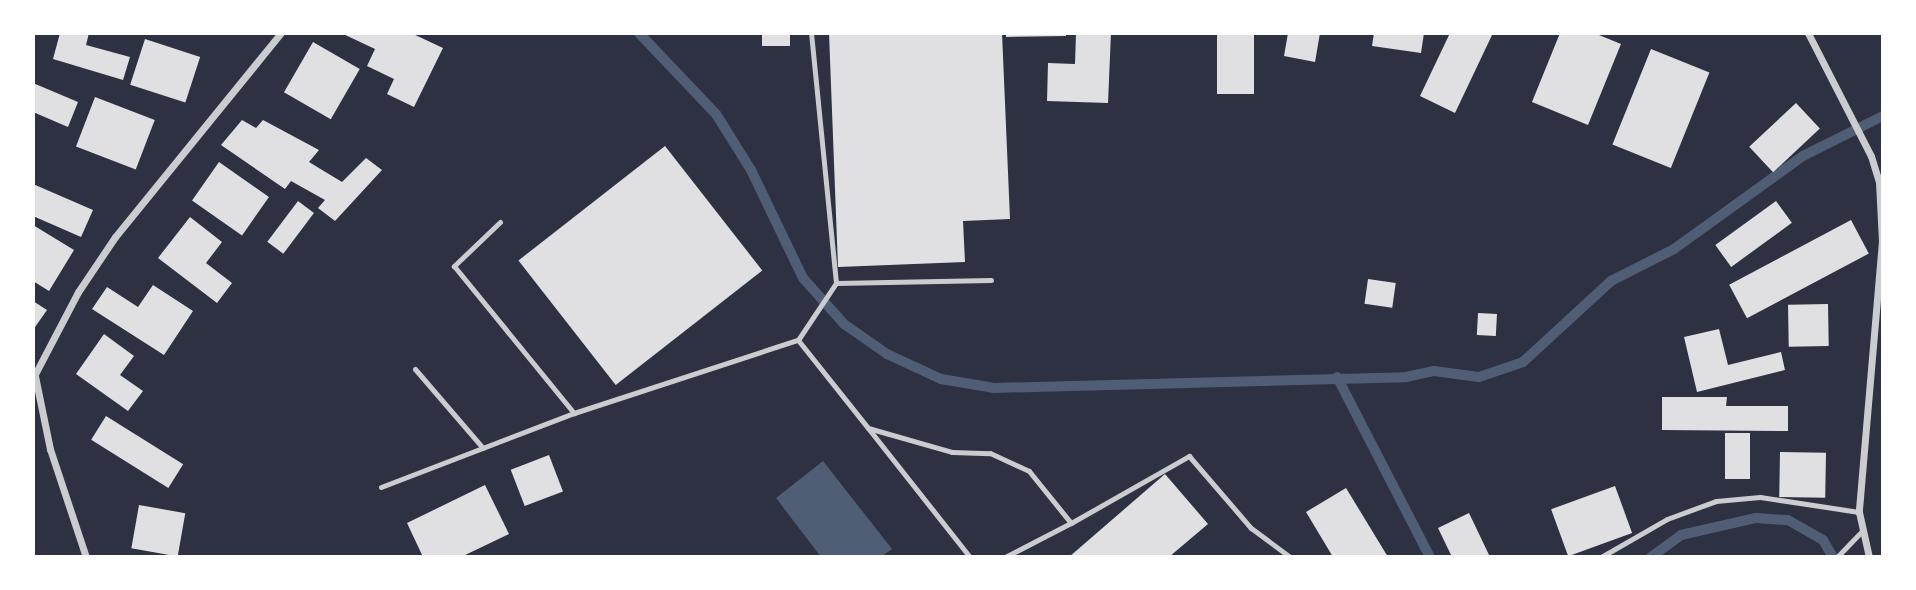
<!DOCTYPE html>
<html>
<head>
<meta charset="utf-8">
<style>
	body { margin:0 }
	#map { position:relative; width:1916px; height:590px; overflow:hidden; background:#2d3142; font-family:Raleway,sans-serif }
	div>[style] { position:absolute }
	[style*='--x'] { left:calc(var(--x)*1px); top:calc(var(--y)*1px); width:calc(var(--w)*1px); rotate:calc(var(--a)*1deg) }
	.water>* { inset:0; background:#4f5d75 }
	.stream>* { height:10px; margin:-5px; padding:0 5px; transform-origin:5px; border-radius:5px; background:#4f5d75 }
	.building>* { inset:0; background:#e0e0e3; transform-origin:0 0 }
	.service>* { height:5px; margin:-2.5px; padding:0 2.5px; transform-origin:2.5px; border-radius:2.5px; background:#caccd0 }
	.minor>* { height:7px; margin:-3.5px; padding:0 3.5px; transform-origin:3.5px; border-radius:3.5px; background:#caccd0 }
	span { translate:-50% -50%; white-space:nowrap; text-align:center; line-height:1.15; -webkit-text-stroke:6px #fff; paint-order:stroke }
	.frame { position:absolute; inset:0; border:35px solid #fff; pointer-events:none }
</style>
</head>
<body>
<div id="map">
	<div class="water">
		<i style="clip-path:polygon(823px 461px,892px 549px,881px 557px,821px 557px,776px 498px)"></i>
	</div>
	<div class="stream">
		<i style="--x:639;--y:33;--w:112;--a:46.5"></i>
		<i style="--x:716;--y:114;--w:66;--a:58"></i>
		<i style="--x:751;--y:170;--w:120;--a:64.3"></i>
		<i style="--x:803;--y:278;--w:62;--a:48.3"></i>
		<i style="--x:844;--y:324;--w:52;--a:34.9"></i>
		<i style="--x:887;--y:354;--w:60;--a:24.8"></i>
		<i style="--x:941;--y:379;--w:54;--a:9.6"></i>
		<i style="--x:994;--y:388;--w:412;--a:-1.5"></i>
		<i style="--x:1406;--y:377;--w:29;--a:-12"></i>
		<i style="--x:1434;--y:371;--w:45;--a:7.6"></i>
		<i style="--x:1479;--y:377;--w:46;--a:-18.8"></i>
		<i style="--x:1523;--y:362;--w:120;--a:-42.6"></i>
		<i style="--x:1611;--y:281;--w:71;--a:-26.9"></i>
		<i style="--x:1674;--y:249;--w:159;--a:-35.8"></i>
		<i style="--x:1803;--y:156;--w:89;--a:-26.6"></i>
		<i style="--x:1337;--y:377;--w:203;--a:62.7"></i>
		<i style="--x:1651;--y:557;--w:37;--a:-36"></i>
		<i style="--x:1681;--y:535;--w:77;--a:-12.8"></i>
		<i style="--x:1756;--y:518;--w:32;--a:4"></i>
		<i style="--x:1788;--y:520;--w:40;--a:29.7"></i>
		<i style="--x:1823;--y:540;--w:20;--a:60"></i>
	</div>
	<div class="building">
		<i style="clip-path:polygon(60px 33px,89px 33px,86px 45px,130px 57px,123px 80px,53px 59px)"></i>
		<i style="clip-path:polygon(341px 33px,411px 33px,443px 48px,414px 107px,387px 94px,394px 79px,367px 66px,375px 49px)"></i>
		<i style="left:762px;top:33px;width:28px;height:13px"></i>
		<i style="clip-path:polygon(829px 33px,1002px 33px,1010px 219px,963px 221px,965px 262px,838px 267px)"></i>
		<i style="clip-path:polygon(1006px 33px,1066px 33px,1066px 36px,1006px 37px)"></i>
		<i style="clip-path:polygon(1076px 33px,1111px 33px,1108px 103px,1047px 101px,1048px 63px,1075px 64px)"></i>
		<i style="left:1217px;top:33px;width:37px;height:61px"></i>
		<i style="clip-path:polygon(1288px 33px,1320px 33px,1315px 62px,1284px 56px)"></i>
		<i style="clip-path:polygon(1374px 33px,1424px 33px,1421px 53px,1372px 46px)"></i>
		<i style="clip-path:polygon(1450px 33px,1493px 33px,1455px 113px,1420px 96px)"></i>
		<i style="clip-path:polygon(1560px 33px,1594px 33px,1621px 44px,1588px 125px,1532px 102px)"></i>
		<i style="left:145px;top:39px;width:58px;height:48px;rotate:18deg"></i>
		<i style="left:313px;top:42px;width:54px;height:58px;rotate:30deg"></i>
		<i style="left:1651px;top:49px;width:63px;height:103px;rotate:22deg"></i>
		<i style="clip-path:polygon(33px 83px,78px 102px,68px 127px,33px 112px)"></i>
		<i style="left:95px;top:97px;width:64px;height:53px;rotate:21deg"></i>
		<i style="left:1796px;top:103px;width:35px;height:64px;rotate:47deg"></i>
		<i style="clip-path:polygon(242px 120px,256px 128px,263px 120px,319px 150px,309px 162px,342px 182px,366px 158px,382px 170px,335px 221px,318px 208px,325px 200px,291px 181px,285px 189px,221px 145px)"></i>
		<i style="left:665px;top:146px;width:158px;height:186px;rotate:52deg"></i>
		<i style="left:219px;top:162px;width:61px;height:47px;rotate:35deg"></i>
		<i style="clip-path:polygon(33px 184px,93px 210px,81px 237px,33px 216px)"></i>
		<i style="left:298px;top:201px;width:20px;height:51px;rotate:37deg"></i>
		<i style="left:1776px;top:201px;width:27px;height:75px;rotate:54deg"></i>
		<i style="clip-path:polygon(190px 217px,222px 242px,206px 263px,232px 283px,217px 303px,158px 258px)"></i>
		<i style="left:1851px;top:220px;width:38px;height:138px;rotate:62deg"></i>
		<i style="clip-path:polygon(33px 225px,74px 250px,49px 291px,33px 281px)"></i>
		<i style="left:1368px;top:279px;width:28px;height:25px;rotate:8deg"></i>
		<i style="clip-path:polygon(153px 285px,193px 311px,164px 355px,92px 309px,107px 287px,138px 307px)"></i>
		<i style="clip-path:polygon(33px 301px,47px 310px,33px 330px)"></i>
		<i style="left:1828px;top:304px;width:42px;height:40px;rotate:89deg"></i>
		<i style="left:1478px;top:313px;width:19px;height:22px;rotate:3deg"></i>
		<i style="clip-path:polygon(1719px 329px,1728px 365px,1781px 352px,1785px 370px,1697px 392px,1684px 337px)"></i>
		<i style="clip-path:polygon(104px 334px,134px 356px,120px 375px,143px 391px,128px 411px,76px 374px)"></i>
		<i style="clip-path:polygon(1662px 397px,1727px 397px,1726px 406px,1788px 406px,1788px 431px,1662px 430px)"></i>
		<i style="left:106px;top:416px;width:91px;height:28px;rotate:32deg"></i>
		<i style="left:1750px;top:433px;width:46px;height:25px;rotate:90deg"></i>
		<i style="left:1780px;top:452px;width:46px;height:45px;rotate:1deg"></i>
		<i style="left:549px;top:455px;width:39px;height:41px;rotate:69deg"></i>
		<i style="clip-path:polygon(1165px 474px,1208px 524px,1169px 557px,1069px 557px)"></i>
		<i style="clip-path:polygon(485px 485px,509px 534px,461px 557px,423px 557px,407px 523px)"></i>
		<i style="left:1615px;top:486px;width:50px;height:68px;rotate:70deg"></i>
		<i style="clip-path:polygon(1346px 488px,1388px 557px,1333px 557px,1306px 512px)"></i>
		<i style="left:139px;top:505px;width:47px;height:44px;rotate:10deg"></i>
		<i style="clip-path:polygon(1469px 513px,1490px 557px,1452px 557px,1438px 528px)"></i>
	</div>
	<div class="service">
		<i style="--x:500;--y:222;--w:64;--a:136.3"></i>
		<i style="--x:454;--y:266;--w:190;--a:50.8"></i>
		<i style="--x:836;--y:283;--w:155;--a:-1.1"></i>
		<i style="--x:798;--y:340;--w:112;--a:51.5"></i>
		<i style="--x:868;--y:428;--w:87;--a:15.9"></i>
		<i style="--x:952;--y:452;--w:38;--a:2"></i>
		<i style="--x:990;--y:453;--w:43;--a:24.8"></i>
		<i style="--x:1029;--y:471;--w:67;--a:51.1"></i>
		<i style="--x:1071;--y:523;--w:136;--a:-29.6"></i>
		<i style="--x:1189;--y:456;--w:95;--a:49.3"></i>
		<i style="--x:1251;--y:528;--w:49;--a:36.6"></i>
		<i style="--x:415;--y:369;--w:104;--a:49.3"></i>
		<i style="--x:868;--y:428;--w:164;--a:51.7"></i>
		<i style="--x:381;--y:487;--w:207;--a:-21"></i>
		<i style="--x:574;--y:413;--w:236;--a:-18.1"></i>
		<i style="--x:798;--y:340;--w:69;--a:-56.3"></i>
		<i style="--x:836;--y:283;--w:251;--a:-95.7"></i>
		<i style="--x:1005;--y:557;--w:74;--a:-27.3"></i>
		<i style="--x:1601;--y:557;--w:76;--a:-29.9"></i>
		<i style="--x:1667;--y:519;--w:52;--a:-20.2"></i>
		<i style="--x:1716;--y:501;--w:44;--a:-5.2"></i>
		<i style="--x:1760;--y:497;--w:100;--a:8.6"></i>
		<i style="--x:1837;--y:557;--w:36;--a:-46"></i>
	</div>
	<div class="minor">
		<i style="--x:1808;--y:33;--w:138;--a:62.9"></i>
		<i style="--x:1871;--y:156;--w:27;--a:73"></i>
		<i style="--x:1879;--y:182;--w:59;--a:87.1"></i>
		<i style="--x:1882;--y:241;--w:272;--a:94.9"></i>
		<i style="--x:1859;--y:512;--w:46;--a:77.5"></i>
		<i style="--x:35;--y:376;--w:75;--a:78.4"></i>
		<i style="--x:50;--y:449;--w:114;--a:71.6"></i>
		<i style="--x:33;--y:378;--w:97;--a:-62.4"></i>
		<i style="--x:78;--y:292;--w:66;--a:-56.1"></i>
		<i style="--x:115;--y:237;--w:263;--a:-50.9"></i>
	</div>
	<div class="frame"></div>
</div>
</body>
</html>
